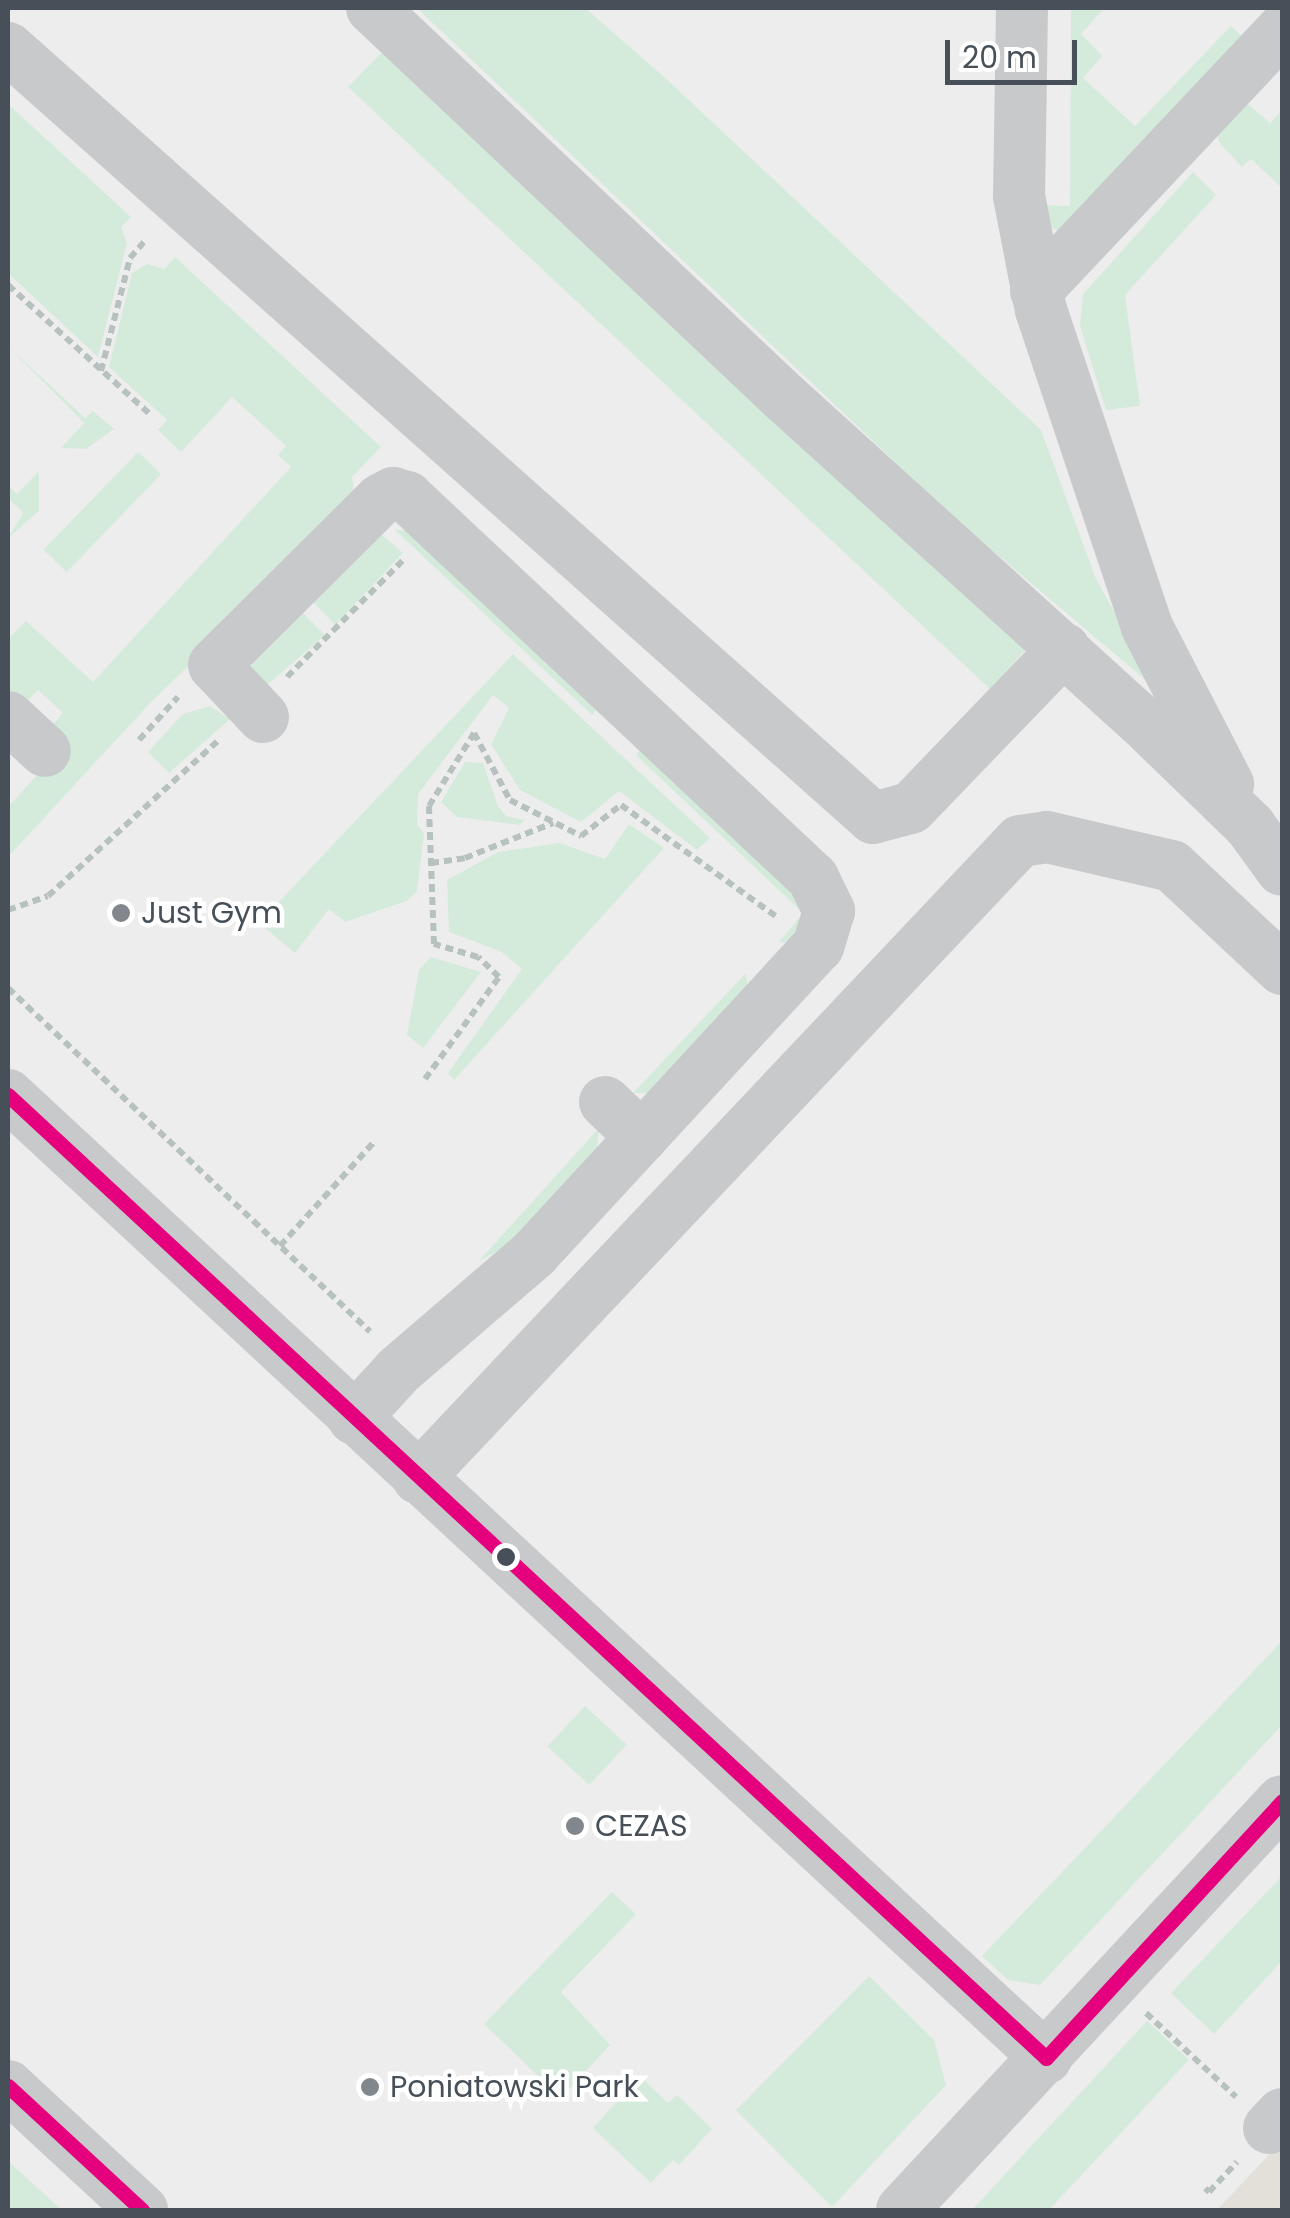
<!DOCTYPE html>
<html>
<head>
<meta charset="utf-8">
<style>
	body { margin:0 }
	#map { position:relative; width:1290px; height:2218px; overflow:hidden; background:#eeeded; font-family:Poppins,sans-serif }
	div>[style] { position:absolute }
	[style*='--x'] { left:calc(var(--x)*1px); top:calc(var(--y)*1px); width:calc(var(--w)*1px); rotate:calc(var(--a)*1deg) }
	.commercial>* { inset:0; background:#e3e0da }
	.green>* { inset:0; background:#d4ebdc; transform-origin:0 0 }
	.path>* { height:6px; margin-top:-3px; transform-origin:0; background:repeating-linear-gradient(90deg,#b7c1bd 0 8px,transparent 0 13px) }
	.minor>* { height:52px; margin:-26px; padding:0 26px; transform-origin:26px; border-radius:26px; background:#c8c9cb }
	.bus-1>* { height:15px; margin:-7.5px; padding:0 7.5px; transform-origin:7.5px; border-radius:7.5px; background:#e5007d }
	.dots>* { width:28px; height:28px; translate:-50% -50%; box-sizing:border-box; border:5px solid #fff; border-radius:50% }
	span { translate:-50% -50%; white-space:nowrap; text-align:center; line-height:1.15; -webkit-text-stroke:9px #fff; paint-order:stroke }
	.poi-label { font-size:30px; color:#475058 }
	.left { translate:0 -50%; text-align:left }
	.frame { position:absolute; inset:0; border:10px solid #475058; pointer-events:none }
	.scale { position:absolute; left:945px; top:40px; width:132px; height:45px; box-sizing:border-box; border:5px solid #475058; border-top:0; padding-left:12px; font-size:30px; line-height:35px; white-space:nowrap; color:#475058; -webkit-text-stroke:8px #fff; paint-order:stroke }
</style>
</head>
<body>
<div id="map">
	<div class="commercial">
		<i style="clip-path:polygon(1282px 2141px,1282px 2210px,1217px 2210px)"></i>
	</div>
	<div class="green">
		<i style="clip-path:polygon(417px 8px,585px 8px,661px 74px,1041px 430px,1096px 579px,1149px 674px,1174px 704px,954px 518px)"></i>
		<i style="clip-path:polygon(1071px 8px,1103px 10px,1081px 34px,1102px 56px,1083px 78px,1135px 126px,1231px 26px,1245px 39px,1061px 232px,1050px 227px,1039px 205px,1070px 206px)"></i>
		<i style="clip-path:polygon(382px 52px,1028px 647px,990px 689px,348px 87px)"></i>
		<i style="clip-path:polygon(8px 104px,131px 217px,121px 227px,127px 243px,98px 357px,8px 273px)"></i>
		<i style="clip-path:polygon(1248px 104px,1270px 123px,1282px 110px,1282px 188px,1251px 159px,1242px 167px,1219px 142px,1218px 135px)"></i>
		<i style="clip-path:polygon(1193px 172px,1216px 195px,1125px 295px,1140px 406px,1106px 410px,1080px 326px,1083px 294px)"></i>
		<i style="clip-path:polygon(175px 257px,381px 447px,352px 477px,354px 491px,341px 519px,152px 701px,8px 857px,8px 807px,55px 755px,48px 730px,63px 713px,38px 690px,22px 707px,8px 693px,8px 639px,26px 621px,93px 682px,291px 467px,278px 455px,286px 446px,232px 397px,181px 452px,158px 430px,167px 420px,109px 367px,132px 273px,147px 264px,165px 269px)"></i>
		<i style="clip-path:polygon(8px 346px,85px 418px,93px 411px,114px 429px,86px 449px,61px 448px,84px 423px)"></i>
		<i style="left:138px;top:452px;width:32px;height:136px;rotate:44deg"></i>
		<i style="clip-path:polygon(39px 471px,39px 511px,8px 538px,23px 513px,8px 498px,8px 486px,17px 494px)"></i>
		<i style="clip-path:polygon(394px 529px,406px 531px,599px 706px,592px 715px)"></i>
		<i style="clip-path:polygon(381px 534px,403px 553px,335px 625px,310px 599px)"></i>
		<i style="clip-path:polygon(301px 611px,325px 635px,259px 692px,251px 665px)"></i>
		<i style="clip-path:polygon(513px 654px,710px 838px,697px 850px,619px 791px,581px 822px,520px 790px,491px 744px,509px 708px,493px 695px,418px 794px,417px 825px,424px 833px,417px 891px,407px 901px,345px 922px,329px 909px,295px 953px,259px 923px)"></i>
		<i style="clip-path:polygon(210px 706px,230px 719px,169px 773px,148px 752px,183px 714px)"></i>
		<i style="clip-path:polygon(642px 747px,806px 904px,795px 943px,779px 942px,803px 913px,636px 755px)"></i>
		<i style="clip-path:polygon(465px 762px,483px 763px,498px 806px,506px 816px,525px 820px,520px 825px,457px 817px,441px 802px)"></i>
		<i style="clip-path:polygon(629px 824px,664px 848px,454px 1080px,448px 1073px,522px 969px,502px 952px,449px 932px,447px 880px,498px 852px,560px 843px,605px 859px)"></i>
		<i style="clip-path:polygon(431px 957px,481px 972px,423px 1048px,407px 1035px,419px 970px)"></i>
		<i style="clip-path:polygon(746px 973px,748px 991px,650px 1093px,633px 1093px)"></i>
		<i style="clip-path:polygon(599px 1128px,597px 1153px,517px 1240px,478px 1262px)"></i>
		<i style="clip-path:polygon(1282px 1641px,1282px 1725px,1040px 1985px,1008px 1980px,982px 1956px)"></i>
		<i style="left:585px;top:1706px;width:57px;height:55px;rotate:43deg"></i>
		<i style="clip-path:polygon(1282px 1876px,1282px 1961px,1214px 2034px,1171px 1993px)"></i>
		<i style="clip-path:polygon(612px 1892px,636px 1914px,561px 1992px,610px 2045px,561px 2098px,484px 2024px)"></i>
		<i style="clip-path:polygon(869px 1976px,934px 2040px,946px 2085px,832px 2207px,736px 2110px)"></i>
		<i style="clip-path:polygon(1147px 2021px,1189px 2060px,1049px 2210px,972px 2210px)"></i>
		<i style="clip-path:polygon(640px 2076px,668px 2103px,677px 2095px,712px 2129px,679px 2165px,673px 2160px,651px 2183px,593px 2128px)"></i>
		<i style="clip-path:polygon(8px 2161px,62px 2210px,8px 2210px)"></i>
	</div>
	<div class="path">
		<i style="--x:8;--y:285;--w:195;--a:42.3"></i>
		<i style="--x:101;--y:371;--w:117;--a:-75.6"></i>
		<i style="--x:130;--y:258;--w:23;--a:-49"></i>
		<i style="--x:287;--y:677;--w:168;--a:-45.2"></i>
		<i style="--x:139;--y:740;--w:58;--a:-47.8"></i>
		<i style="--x:431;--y:863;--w:34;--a:-8"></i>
		<i style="--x:465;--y:858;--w:95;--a:-21.7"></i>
		<i style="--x:8;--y:910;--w:42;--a:-19.3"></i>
		<i style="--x:48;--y:896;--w:231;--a:-42.4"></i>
		<i style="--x:8;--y:988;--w:499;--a:43.5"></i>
		<i style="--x:425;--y:1079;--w:126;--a:-54"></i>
		<i style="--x:499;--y:977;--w:29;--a:-136"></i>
		<i style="--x:478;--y:957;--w:46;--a:-163.5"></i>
		<i style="--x:434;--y:944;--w:138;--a:-92.1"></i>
		<i style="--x:429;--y:806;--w:86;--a:-58.3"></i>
		<i style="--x:474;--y:733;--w:76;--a:61.8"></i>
		<i style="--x:510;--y:800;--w:80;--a:26.9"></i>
		<i style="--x:581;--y:836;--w:51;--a:-37.8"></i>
		<i style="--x:621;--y:805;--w:192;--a:35.7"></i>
		<i style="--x:280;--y:1246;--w:140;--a:-47.9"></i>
		<i style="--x:1146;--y:2013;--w:123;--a:43"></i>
		<i style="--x:1205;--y:2188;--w:6;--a:45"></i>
		<i style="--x:1209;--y:2192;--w:41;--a:-47"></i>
	</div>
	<div class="minor">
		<i style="--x:372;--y:8;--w:567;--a:43.36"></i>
		<i style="--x:784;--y:397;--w:498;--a:42.2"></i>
		<i style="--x:1153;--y:732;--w:135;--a:44.1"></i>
		<i style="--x:1250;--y:826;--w:54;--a:54"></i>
		<i style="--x:1022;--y:8;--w:188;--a:90.9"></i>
		<i style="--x:1019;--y:196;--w:116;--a:79.1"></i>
		<i style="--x:1041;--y:310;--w:334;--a:71.5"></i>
		<i style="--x:1147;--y:627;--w:177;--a:62.7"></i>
		<i style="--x:8;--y:48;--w:1158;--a:41.67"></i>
		<i style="--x:873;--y:818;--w:39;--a:-15"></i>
		<i style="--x:911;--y:808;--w:221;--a:-46.1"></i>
		<i style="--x:1036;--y:291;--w:359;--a:-46.7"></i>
		<i style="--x:8;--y:717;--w:50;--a:42.6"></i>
		<i style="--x:263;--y:717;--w:71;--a:-133.3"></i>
		<i style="--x:214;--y:665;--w:234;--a:-44.8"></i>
		<i style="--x:380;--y:500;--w:15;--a:-28"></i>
		<i style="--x:393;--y:493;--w:15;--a:16"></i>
		<i style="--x:407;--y:497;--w:557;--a:43.18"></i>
		<i style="--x:813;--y:878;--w:37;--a:64"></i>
		<i style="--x:829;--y:911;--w:37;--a:107"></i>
		<i style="--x:818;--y:946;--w:418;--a:132.7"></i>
		<i style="--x:535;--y:1253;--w:181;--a:139.3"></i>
		<i style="--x:398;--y:1371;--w:65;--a:132.5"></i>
		<i style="--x:8;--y:1095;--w:1416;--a:42.85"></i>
		<i style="--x:605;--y:1102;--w:51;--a:43.4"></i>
		<i style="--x:418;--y:1478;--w:876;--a:-46.62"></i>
		<i style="--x:1020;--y:841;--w:27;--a:-8"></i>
		<i style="--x:1047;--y:837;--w:128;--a:13.1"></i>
		<i style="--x:1172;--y:866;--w:151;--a:43.1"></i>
		<i style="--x:8;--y:2086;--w:183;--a:42.8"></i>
		<i style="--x:1269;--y:2128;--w:19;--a:-47"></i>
		<i style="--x:902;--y:2210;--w:558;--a:-47.1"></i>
	</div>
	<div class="bus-1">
		<i style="--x:8;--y:1095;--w:1416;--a:42.85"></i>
		<i style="--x:1046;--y:2058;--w:349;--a:-47.4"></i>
		<i style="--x:8;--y:2086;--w:183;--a:42.8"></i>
	</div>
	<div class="dots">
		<i style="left:121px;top:913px;background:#81878c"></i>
		<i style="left:506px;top:1557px;background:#475058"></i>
		<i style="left:575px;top:1826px;background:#81878c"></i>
		<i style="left:370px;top:2087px;background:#81878c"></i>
	</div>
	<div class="poi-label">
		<span class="left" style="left:141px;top:913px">Just Gym</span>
		<span class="left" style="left:595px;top:1826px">CEZAS</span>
		<span class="left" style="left:390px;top:2087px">Poniatowski Park</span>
	</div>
	<div class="frame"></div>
	<div class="scale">20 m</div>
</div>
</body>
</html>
